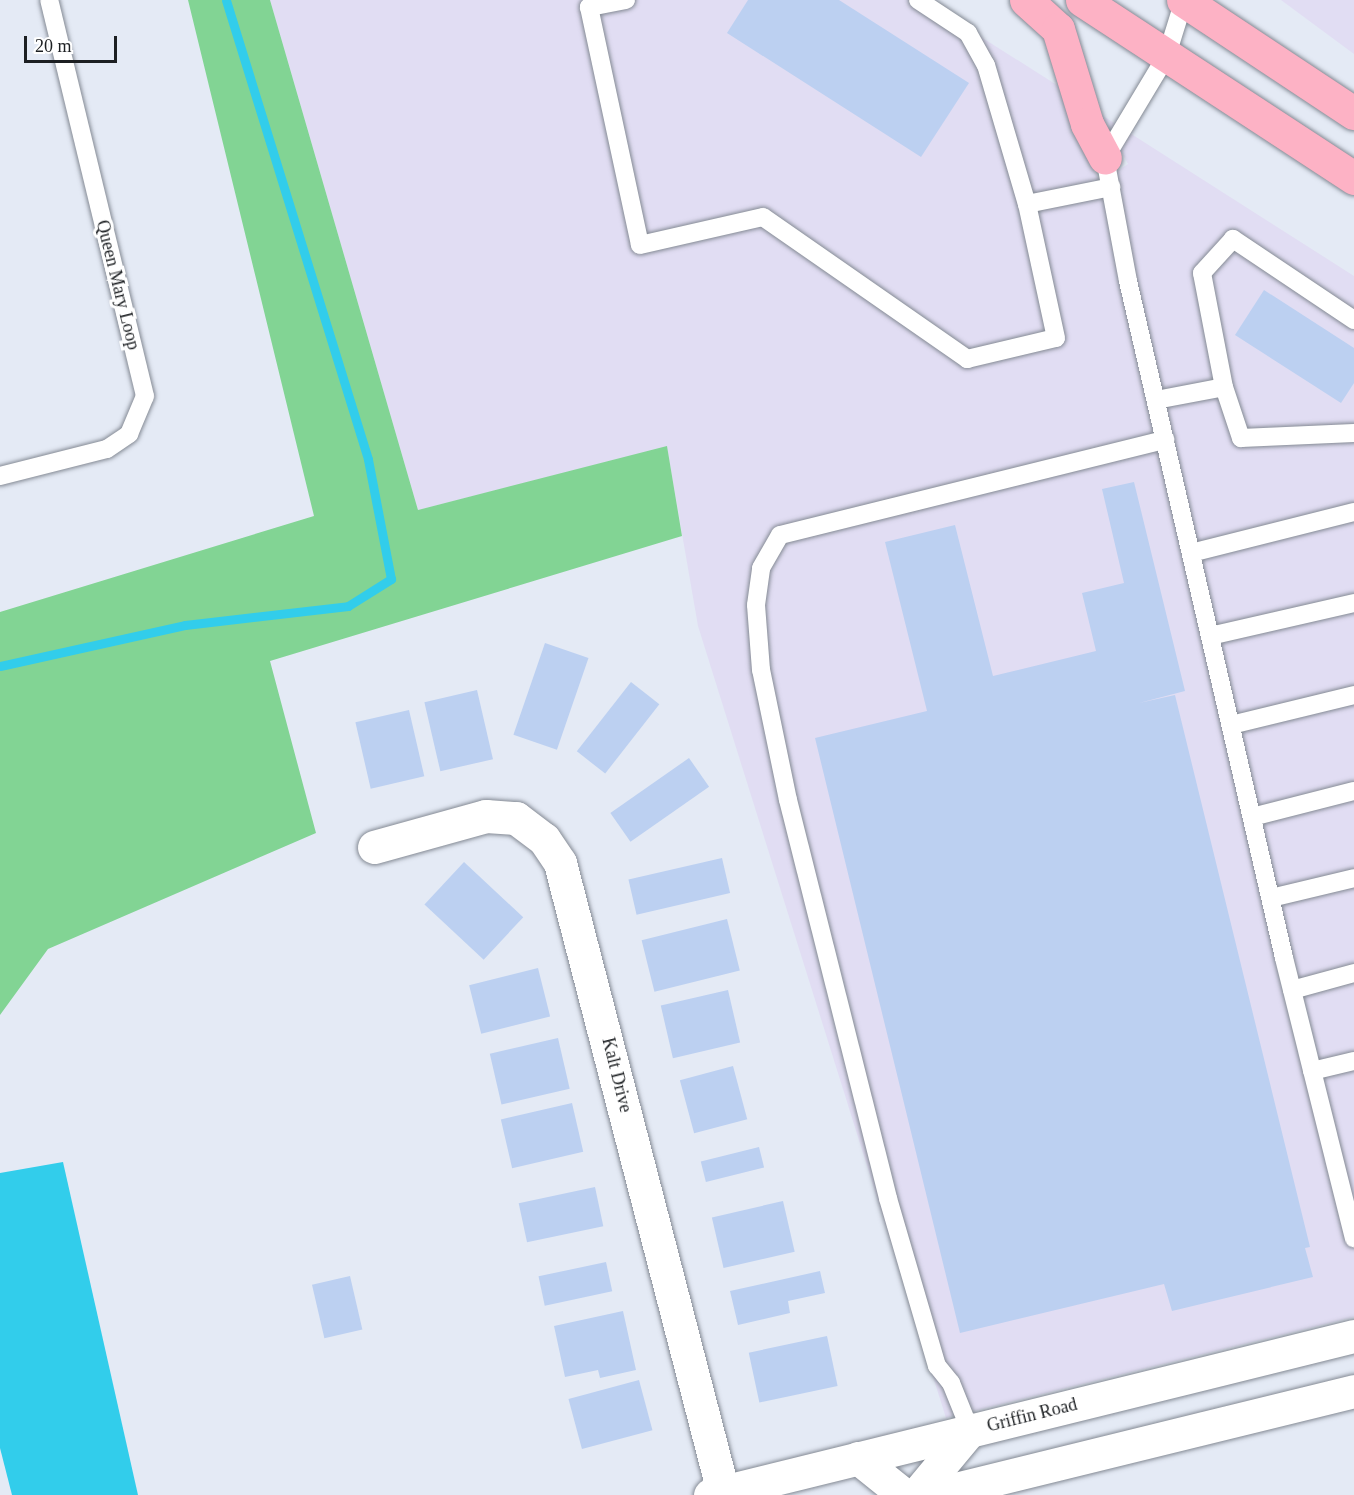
<!DOCTYPE html>
<html>
<head>
<meta charset="utf-8">
<style>
	body { margin:0 }
	#map { position:relative; width:1354px; height:1495px; overflow:hidden; background:#e4eaf5; font-family:Georgia,serif }
	div>[style] { position:absolute }
	[style*='--x'] { left:calc(var(--x)*1px); top:calc(var(--y)*1px); width:calc(var(--w)*1px); rotate:calc(var(--a)*1deg) }
	.commercial>* { inset:0; background:#e1ddf3 }
	.green>* { inset:0; background:#82d494 }
	.water>* { inset:0; background:#32cdeb }
	.stream>* { height:9px; margin:-4.5px; padding:0 4.5px; transform-origin:4.5px; border-radius:4.5px; background:#32cdeb }
	.building>* { inset:0; background:#bcd0f1; transform-origin:0 0 }
	.roads { filter:drop-shadow(0 0 2px #848a94) drop-shadow(0 0 2px #848a94) }
	.service>* { height:18px; margin:-9px; padding:0 9px; transform-origin:9px; border-radius:9px; background:#fff }
	.minor>* { height:33px; margin:-16.5px; padding:0 16.5px; transform-origin:16.5px; border-radius:16.5px; background:#fff }
	.tertiary>* { height:33px; margin:-16.5px; padding:0 16.5px; transform-origin:16.5px; border-radius:16.5px; background:#fff }
	.primary>* { height:33px; margin:-16.5px; padding:0 16.5px; transform-origin:16.5px; border-radius:16.5px; background:#fdb2c5 }
	span { translate:-50% -50%; white-space:nowrap; text-align:center; line-height:1.15; -webkit-text-stroke:6px #fff; paint-order:stroke }
	.street-label { font-size:18px; color:#1c1f22 }
	.scale { position:absolute; left:24px; top:36px; width:93px; height:27px; box-sizing:border-box; border:3px solid #1c1f22; border-top:0; padding-left:8px; font-size:18px; line-height:21px; white-space:nowrap; color:#1c1f22; -webkit-text-stroke:4px #fff; paint-order:stroke }
</style>
</head>
<body>
<div id="map">
	<div class="commercial">
		<i style="clip-path:polygon(270px 0,923px 0,1063px 89px,1073px 133px,1100px 182px,1128px 164px,1100px 114px,1354px 276px,1354px 1317px,974px 1411px,967px 1405px,960px 1414px,946px 1418px,698px 626px,667px 447px,418px 510px)"></i>
		<i style="clip-path:polygon(1281px 0,1354px 0,1354px 54px)"></i>
	</div>
	<div class="green">
		<i style="clip-path:polygon(188px 0,270px 0,418px 510px,667px 446px,682px 536px,270px 661px,316px 833px,48px 949px,0 1015px,0 612px,314px 516px)"></i>
	</div>
	<div class="water">
		<i style="clip-path:polygon(63px 1162px,138px 1495px,12px 1495px,0 1448px,0 1173px)"></i>
	</div>
	<div class="stream">
		<i style="--x:0;--y:666;--w:189;--a:-12.5"></i>
		<i style="--x:185;--y:625;--w:164;--a:-6.6"></i>
		<i style="--x:348;--y:606;--w:51;--a:-32.1"></i>
		<i style="--x:391;--y:579;--w:122;--a:-100.9"></i>
		<i style="--x:368;--y:459;--w:480;--a:-107.2"></i>
	</div>
	<div class="building">
		<i style="clip-path:polygon(748px 0,839px 0,969px 83px,921px 157px,727px 33px)"></i>
		<i style="clip-path:polygon(1264px 290px,1354px 348px,1354px 383px,1341px 403px,1235px 335px)"></i>
		<i style="clip-path:polygon(1134px 482px,1185px 691px,1139px 703px,1175px 695px,1310px 1247px,1305px 1248px,1313px 1277px,1172px 1311px,1164px 1284px,960px 1333px,815px 738px,927px 711px,885px 542px,955px 525px,993px 676px,1096px 651px,1082px 593px,1124px 583px,1102px 489px)"></i>
		<i style="left:545px;top:643px;width:46px;height:97px;rotate:19deg"></i>
		<i style="left:631px;top:682px;width:36px;height:88px;rotate:38deg"></i>
		<i style="left:477px;top:690px;width:71px;height:54px;rotate:77deg"></i>
		<i style="left:409px;top:710px;width:68px;height:55px;rotate:77deg"></i>
		<i style="left:689px;top:758px;width:35px;height:96px;rotate:55deg"></i>
		<i style="left:722px;top:858px;width:36px;height:96px;rotate:77deg"></i>
		<i style="left:464px;top:862px;width:81px;height:58px;rotate:43deg"></i>
		<i style="left:727px;top:919px;width:53px;height:88px;rotate:76deg"></i>
		<i style="left:538px;top:968px;width:50px;height:71px;rotate:76deg"></i>
		<i style="left:728px;top:990px;width:54px;height:69px;rotate:77deg"></i>
		<i style="left:558px;top:1038px;width:52px;height:70px;rotate:77deg"></i>
		<i style="left:733px;top:1066px;width:55px;height:55px;rotate:75deg"></i>
		<i style="left:572px;top:1103px;width:50px;height:73px;rotate:77deg"></i>
		<i style="left:759px;top:1147px;width:21px;height:60px;rotate:76deg"></i>
		<i style="left:595px;top:1187px;width:40px;height:78px;rotate:78deg"></i>
		<i style="left:783px;top:1201px;width:52px;height:73px;rotate:77deg"></i>
		<i style="left:606px;top:1262px;width:30px;height:69px;rotate:78deg"></i>
		<i style="clip-path:polygon(820px 1271px,825px 1293px,788px 1301px,790px 1313px,738px 1325px,730px 1291px)"></i>
		<i style="left:350px;top:1276px;width:55px;height:39px;rotate:77deg"></i>
		<i style="clip-path:polygon(623px 1311px,636px 1370px,600px 1378px,598px 1370px,565px 1377px,554px 1326px)"></i>
		<i style="left:827px;top:1336px;width:51px;height:80px;rotate:78deg"></i>
		<i style="left:639px;top:1380px;width:52px;height:73px;rotate:75deg"></i>
	</div>
	<div class="roads">
		<div class="service">
			<i style="--x:626;--y:0;--w:38;--a:169"></i>
			<i style="--x:589;--y:7;--w:243;--a:77.9"></i>
			<i style="--x:640;--y:245;--w:126;--a:-12.8"></i>
			<i style="--x:763;--y:217;--w:249;--a:34.8"></i>
			<i style="--x:967;--y:359;--w:91;--a:-13.3"></i>
			<i style="--x:1056;--y:338;--w:137;--a:-102.2"></i>
			<i style="--x:1027;--y:204;--w:86;--a:-11.4"></i>
			<i style="--x:918;--y:0;--w:60;--a:33.4"></i>
			<i style="--x:968;--y:33;--w:37;--a:61"></i>
			<i style="--x:986;--y:65;--w:145;--a:73.6"></i>
			<i style="--x:1184;--y:0;--w:58;--a:107.2"></i>
			<i style="--x:1167;--y:55;--w:120;--a:121"></i>
			<i style="--x:1105;--y:158;--w:125;--a:79.4"></i>
			<i style="--x:1128;--y:281;--w:695;--a:77.02"></i>
			<i style="--x:1284;--y:958;--w:289;--a:76"></i>
			<i style="--x:1354;--y:320;--w:146;--a:-146.2"></i>
			<i style="--x:1233;--y:239;--w:46;--a:132.4"></i>
			<i style="--x:1202;--y:273;--w:116;--a:79.1"></i>
			<i style="--x:1224;--y:387;--w:54;--a:71.6"></i>
			<i style="--x:1241;--y:438;--w:113;--a:-2.5"></i>
			<i style="--x:1156;--y:400;--w:69;--a:-10.8"></i>
			<i style="--x:0;--y:476;--w:110;--a:-14.2"></i>
			<i style="--x:107;--y:449;--w:27;--a:-34"></i>
			<i style="--x:129;--y:434;--w:41;--a:-67.2"></i>
			<i style="--x:145;--y:396;--w:407;--a:-103.6"></i>
			<i style="--x:1191;--y:553;--w:168;--a:-14.1"></i>
			<i style="--x:1210;--y:636;--w:148;--a:-12.9"></i>
			<i style="--x:1231;--y:725;--w:127;--a:-13.7"></i>
			<i style="--x:1252;--y:817;--w:105;--a:-14.3"></i>
			<i style="--x:1271;--y:898;--w:85;--a:-13.5"></i>
			<i style="--x:1292;--y:990;--w:64;--a:-15.3"></i>
			<i style="--x:1312;--y:1071;--w:43;--a:-13.4"></i>
			<i style="--x:970;--y:1430;--w:51;--a:-112"></i>
			<i style="--x:951;--y:1383;--w:22;--a:-129"></i>
			<i style="--x:937;--y:1366;--w:175;--a:-106.3"></i>
			<i style="--x:888;--y:1198;--w:410;--a:-104.1"></i>
			<i style="--x:788;--y:800;--w:133;--a:-101.7"></i>
			<i style="--x:761;--y:670;--w:65;--a:-94.4"></i>
			<i style="--x:756;--y:605;--w:37;--a:-82"></i>
			<i style="--x:761;--y:568;--w:38;--a:-60"></i>
			<i style="--x:780;--y:535;--w:397;--a:-13.9"></i>
		</div>
		<div class="minor">
			<i style="--x:374;--y:847;--w:116;--a:-15.5"></i>
			<i style="--x:486;--y:816;--w:30;--a:4"></i>
			<i style="--x:516;--y:818;--w:35;--a:37"></i>
			<i style="--x:544;--y:839;--w:29;--a:56"></i>
			<i style="--x:560;--y:863;--w:650;--a:75.47"></i>
		</div>
		<div class="tertiary">
			<i style="--x:858;--y:1458;--w:59;--a:38.8"></i>
			<i style="--x:710;--y:1495;--w:663;--a:-13.87"></i>
			<i style="--x:916;--y:1495;--w:85;--a:-50.3"></i>
			<i style="--x:931;--y:1495;--w:436;--a:-13.8"></i>
		</div>
		<div class="primary">
			<i style="--x:1026;--y:0;--w:43;--a:42.2"></i>
			<i style="--x:1058;--y:29;--w:99;--a:73"></i>
			<i style="--x:1087;--y:124;--w:38;--a:62"></i>
			<i style="--x:1082;--y:0;--w:325;--a:33.2"></i>
			<i style="--x:1183;--y:0;--w:205;--a:33.5"></i>
		</div>
	</div>
	<div class="street-label">
		<span style="left:118px;top:285px;rotate:76deg">Queen Mary Loop</span>
		<span style="left:617px;top:1075px;rotate:76deg">Kalt Drive</span>
		<span style="left:1032px;top:1415px;rotate:-14deg">Griffin Road</span>
	</div>
	<div class="scale">20 m</div>
</div>
</body>
</html>
